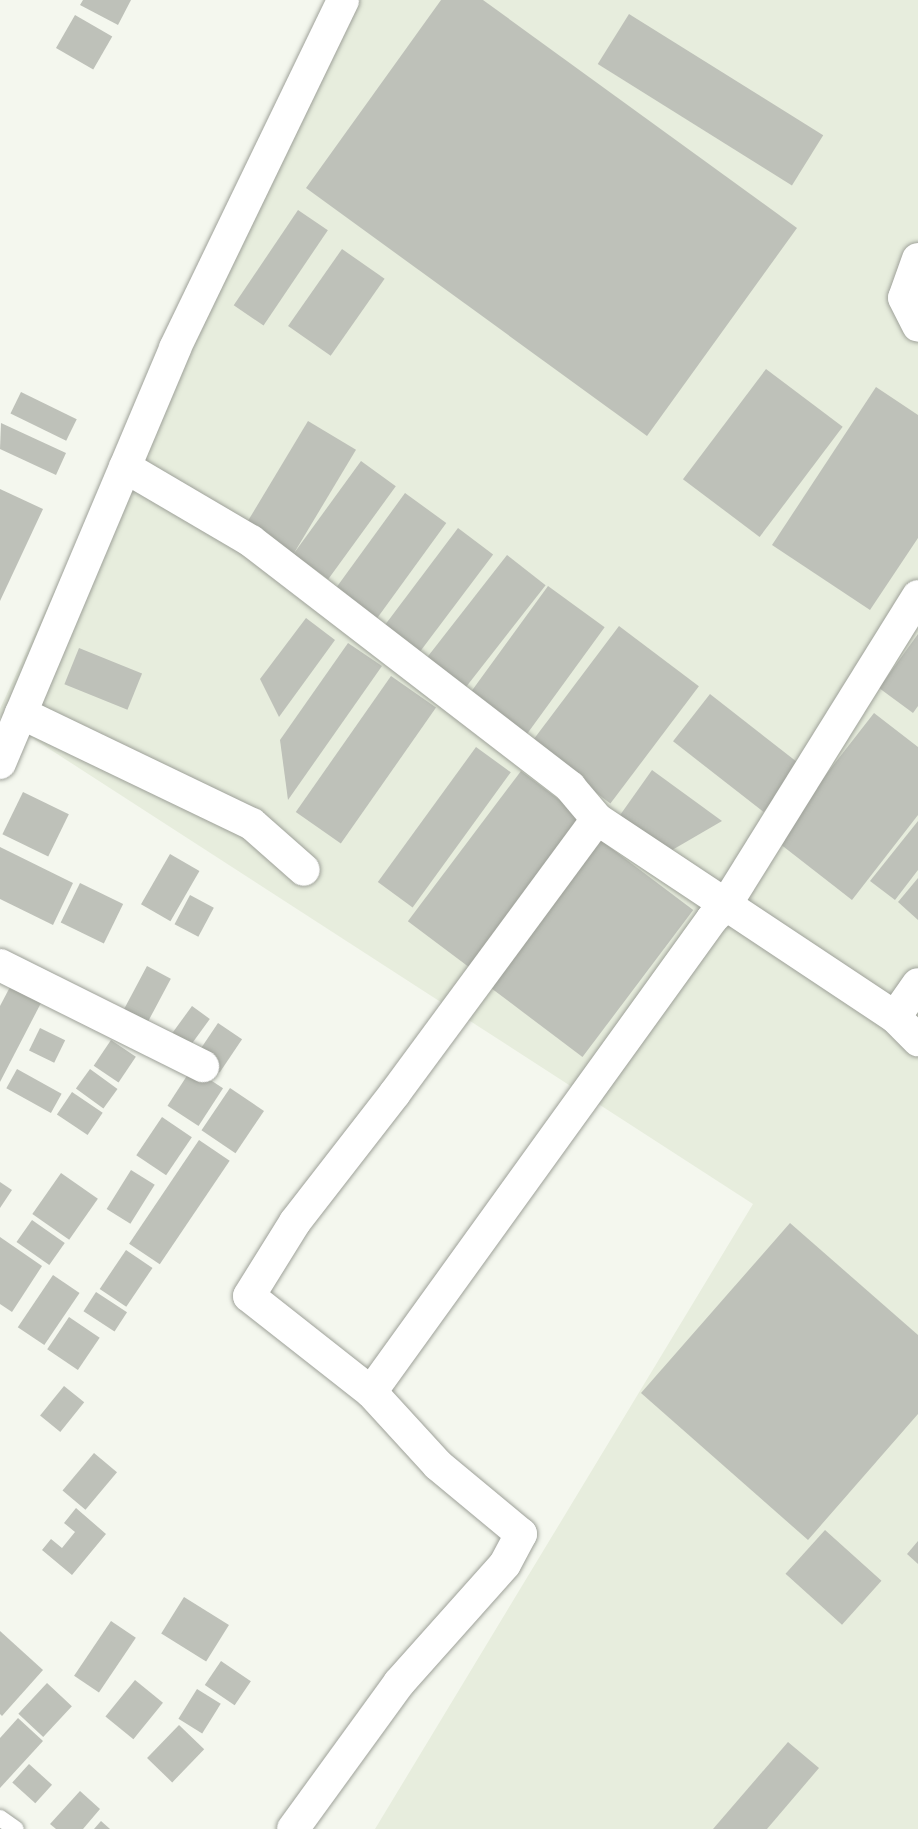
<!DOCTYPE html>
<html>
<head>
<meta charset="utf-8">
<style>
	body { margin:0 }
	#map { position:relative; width:918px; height:1829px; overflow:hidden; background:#f4f7ee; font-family:"IBM Plex Sans",sans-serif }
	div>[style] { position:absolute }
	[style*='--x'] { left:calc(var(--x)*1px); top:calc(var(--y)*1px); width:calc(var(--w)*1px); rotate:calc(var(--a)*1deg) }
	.built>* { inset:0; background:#e7eddd }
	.building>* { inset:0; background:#bec1b9; transform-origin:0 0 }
	.roads { filter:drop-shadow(0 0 2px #9ea199) drop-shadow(0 0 2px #9ea199) }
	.service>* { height:16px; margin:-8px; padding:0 8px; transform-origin:8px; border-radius:8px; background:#fff }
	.minor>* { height:32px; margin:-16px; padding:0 16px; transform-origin:16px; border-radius:16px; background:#fff }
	span { translate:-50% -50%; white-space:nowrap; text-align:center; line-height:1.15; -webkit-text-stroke:5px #fff; paint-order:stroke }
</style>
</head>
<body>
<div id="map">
	<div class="built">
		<i style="clip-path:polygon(327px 0,918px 0,918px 1829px,375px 1829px,753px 1204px,0 717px,0 709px)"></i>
	</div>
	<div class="building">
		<i style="clip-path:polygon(83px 0,131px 0,118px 25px,80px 5px)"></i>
		<i style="clip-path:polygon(441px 0,483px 0,797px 228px,647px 436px,306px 188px)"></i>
		<i style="left:629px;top:14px;width:229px;height:59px;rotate:32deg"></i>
		<i style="left:75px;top:15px;width:43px;height:38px;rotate:30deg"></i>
		<i style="left:298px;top:210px;width:36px;height:115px;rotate:34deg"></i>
		<i style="left:342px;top:249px;width:52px;height:94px;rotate:35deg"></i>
		<i style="left:766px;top:369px;width:96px;height:138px;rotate:37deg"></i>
		<i style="clip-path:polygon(876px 387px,918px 415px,918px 538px,870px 610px,772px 545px)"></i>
		<i style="left:21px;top:392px;width:62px;height:24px;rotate:26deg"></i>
		<i style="left:308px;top:421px;width:56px;height:124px;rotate:31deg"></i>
		<i style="clip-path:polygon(1px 423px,66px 453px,56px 475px,0 449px)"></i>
		<i style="left:361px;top:461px;width:43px;height:115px;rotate:36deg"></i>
		<i style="clip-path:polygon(0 489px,43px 509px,0 601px)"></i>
		<i style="left:405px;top:493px;width:51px;height:118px;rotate:36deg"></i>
		<i style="left:458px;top:528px;width:44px;height:127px;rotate:37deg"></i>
		<i style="left:507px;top:555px;width:49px;height:135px;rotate:38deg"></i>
		<i style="left:548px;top:586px;width:70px;height:133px;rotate:36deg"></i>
		<i style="clip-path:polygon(306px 618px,335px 640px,279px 717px,260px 679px)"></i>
		<i style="left:619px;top:626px;width:100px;height:147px;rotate:37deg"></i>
		<i style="clip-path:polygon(918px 634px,918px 706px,913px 713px,879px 688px)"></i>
		<i style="clip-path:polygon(348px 643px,382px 666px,288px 800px,280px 740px)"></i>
		<i style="left:79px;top:648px;width:68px;height:39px;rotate:22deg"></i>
		<i style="left:391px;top:676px;width:55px;height:166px;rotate:35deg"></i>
		<i style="left:710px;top:694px;width:115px;height:60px;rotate:38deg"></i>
		<i style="clip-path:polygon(874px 713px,918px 747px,918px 815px,852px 900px,775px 840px)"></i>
		<i style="left:476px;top:747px;width:43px;height:167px;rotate:36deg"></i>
		<i style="clip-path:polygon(652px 770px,722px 821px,667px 853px,618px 818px)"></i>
		<i style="left:521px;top:771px;width:78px;height:188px;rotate:37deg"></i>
		<i style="left:23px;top:792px;width:51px;height:47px;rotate:26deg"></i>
		<i style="clip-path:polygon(918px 821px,918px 870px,895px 900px,870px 881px)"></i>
		<i style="left:591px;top:833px;width:128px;height:184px;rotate:37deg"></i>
		<i style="clip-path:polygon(0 847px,73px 883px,53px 925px,0 899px)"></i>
		<i style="left:170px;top:854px;width:34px;height:58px;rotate:30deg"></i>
		<i style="clip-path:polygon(918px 878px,918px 920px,898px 902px)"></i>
		<i style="left:80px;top:883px;width:48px;height:44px;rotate:26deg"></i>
		<i style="left:190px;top:895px;width:27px;height:33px;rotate:28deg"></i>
		<i style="left:147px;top:966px;width:27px;height:51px;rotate:28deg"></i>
		<i style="clip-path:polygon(10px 987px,41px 1003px,0 1082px,0 1006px)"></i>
		<i style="left:192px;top:1006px;width:22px;height:35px;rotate:36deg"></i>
		<i style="left:218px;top:1023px;width:29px;height:40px;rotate:34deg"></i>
		<i style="left:40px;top:1028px;width:28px;height:25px;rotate:26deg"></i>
		<i style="left:111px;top:1040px;width:30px;height:31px;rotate:34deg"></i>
		<i style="left:192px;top:1068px;width:37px;height:45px;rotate:33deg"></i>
		<i style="left:17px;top:1069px;width:51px;height:22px;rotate:29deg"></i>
		<i style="left:90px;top:1069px;width:34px;height:24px;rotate:36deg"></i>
		<i style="left:230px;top:1088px;width:41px;height:51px;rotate:34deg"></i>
		<i style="left:72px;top:1092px;width:37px;height:27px;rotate:34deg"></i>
		<i style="left:162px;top:1117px;width:36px;height:46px;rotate:34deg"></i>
		<i style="left:199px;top:1140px;width:37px;height:125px;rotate:34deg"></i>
		<i style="left:131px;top:1170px;width:28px;height:46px;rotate:32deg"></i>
		<i style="left:61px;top:1173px;width:45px;height:50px;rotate:35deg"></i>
		<i style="clip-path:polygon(0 1182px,12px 1190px,0 1208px)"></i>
		<i style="left:32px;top:1220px;width:40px;height:27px;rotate:35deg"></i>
		<i style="clip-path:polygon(790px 1223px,918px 1335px,918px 1414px,808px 1540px,641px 1393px)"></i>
		<i style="clip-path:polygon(0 1237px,42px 1266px,12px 1312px,0 1304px)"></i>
		<i style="left:126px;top:1250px;width:32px;height:47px;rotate:34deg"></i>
		<i style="left:53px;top:1275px;width:32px;height:63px;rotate:34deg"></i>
		<i style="left:96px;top:1292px;width:37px;height:23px;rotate:33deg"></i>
		<i style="left:69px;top:1317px;width:37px;height:39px;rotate:34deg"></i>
		<i style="left:64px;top:1386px;width:26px;height:38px;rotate:39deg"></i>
		<i style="left:94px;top:1453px;width:30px;height:49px;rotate:40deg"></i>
		<i style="clip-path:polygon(76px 1508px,106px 1534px,72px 1575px,42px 1550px,51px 1539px,62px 1548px,75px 1532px,64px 1523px)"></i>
		<i style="left:825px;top:1530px;width:76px;height:59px;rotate:42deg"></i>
		<i style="clip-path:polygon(918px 1541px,918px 1564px,907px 1554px)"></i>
		<i style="left:184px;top:1597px;width:53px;height:43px;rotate:32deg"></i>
		<i style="left:111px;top:1621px;width:30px;height:66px;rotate:34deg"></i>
		<i style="clip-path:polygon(0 1631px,43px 1670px,2px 1716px,0 1714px)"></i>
		<i style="left:221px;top:1661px;width:36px;height:29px;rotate:34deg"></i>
		<i style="left:135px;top:1680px;width:36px;height:47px;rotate:39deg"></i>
		<i style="left:47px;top:1683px;width:34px;height:42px;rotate:43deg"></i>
		<i style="left:197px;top:1689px;width:28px;height:35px;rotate:32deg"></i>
		<i style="clip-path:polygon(18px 1718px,43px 1741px,0 1788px,0 1738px)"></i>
		<i style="left:179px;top:1725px;width:35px;height:46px;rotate:44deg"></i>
		<i style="clip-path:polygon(788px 1742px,819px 1768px,767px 1829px,713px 1829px)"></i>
		<i style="left:29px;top:1764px;width:31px;height:25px;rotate:42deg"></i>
		<i style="clip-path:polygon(80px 1791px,100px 1809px,83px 1829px,56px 1829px,50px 1824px)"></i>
		<i style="clip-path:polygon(101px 1821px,110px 1829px,94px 1829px)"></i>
	</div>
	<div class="roads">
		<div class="service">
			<i style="--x:0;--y:1818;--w:19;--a:35"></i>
		</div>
		<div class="minor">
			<i style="--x:918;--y:259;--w:41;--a:109.7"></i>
			<i style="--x:904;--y:298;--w:31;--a:63"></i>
			<i style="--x:125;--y:467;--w:146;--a:30.4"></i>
			<i style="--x:251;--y:541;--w:403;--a:37.6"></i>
			<i style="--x:570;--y:787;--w:42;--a:49.8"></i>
			<i style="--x:597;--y:819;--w:358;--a:33.6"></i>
			<i style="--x:895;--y:1017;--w:33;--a:45"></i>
			<i style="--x:21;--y:713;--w:256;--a:25.7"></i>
			<i style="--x:252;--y:824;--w:69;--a:41.5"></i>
			<i style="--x:0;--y:763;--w:450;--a:-67.1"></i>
			<i style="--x:175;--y:348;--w:386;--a:-64.2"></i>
			<i style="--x:0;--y:965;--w:227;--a:26.5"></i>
			<i style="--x:895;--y:1017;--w:40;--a:-55.1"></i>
			<i style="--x:371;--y:1392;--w:583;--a:-54.21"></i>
			<i style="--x:712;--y:919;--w:18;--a:-45"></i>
			<i style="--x:725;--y:906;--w:365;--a:-58.1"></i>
			<i style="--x:293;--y:1829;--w:180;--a:-54"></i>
			<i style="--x:399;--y:1683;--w:159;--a:-48.3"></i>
			<i style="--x:505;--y:1564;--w:34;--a:-62"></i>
			<i style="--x:521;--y:1534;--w:108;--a:-140.3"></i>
			<i style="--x:438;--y:1465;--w:99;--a:-132.5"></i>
			<i style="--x:371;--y:1392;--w:155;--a:-141.8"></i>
			<i style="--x:249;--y:1296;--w:87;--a:-58.1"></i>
			<i style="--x:295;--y:1222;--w:163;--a:-52.2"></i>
			<i style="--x:395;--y:1093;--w:340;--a:-53.6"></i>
		</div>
	</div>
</div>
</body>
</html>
